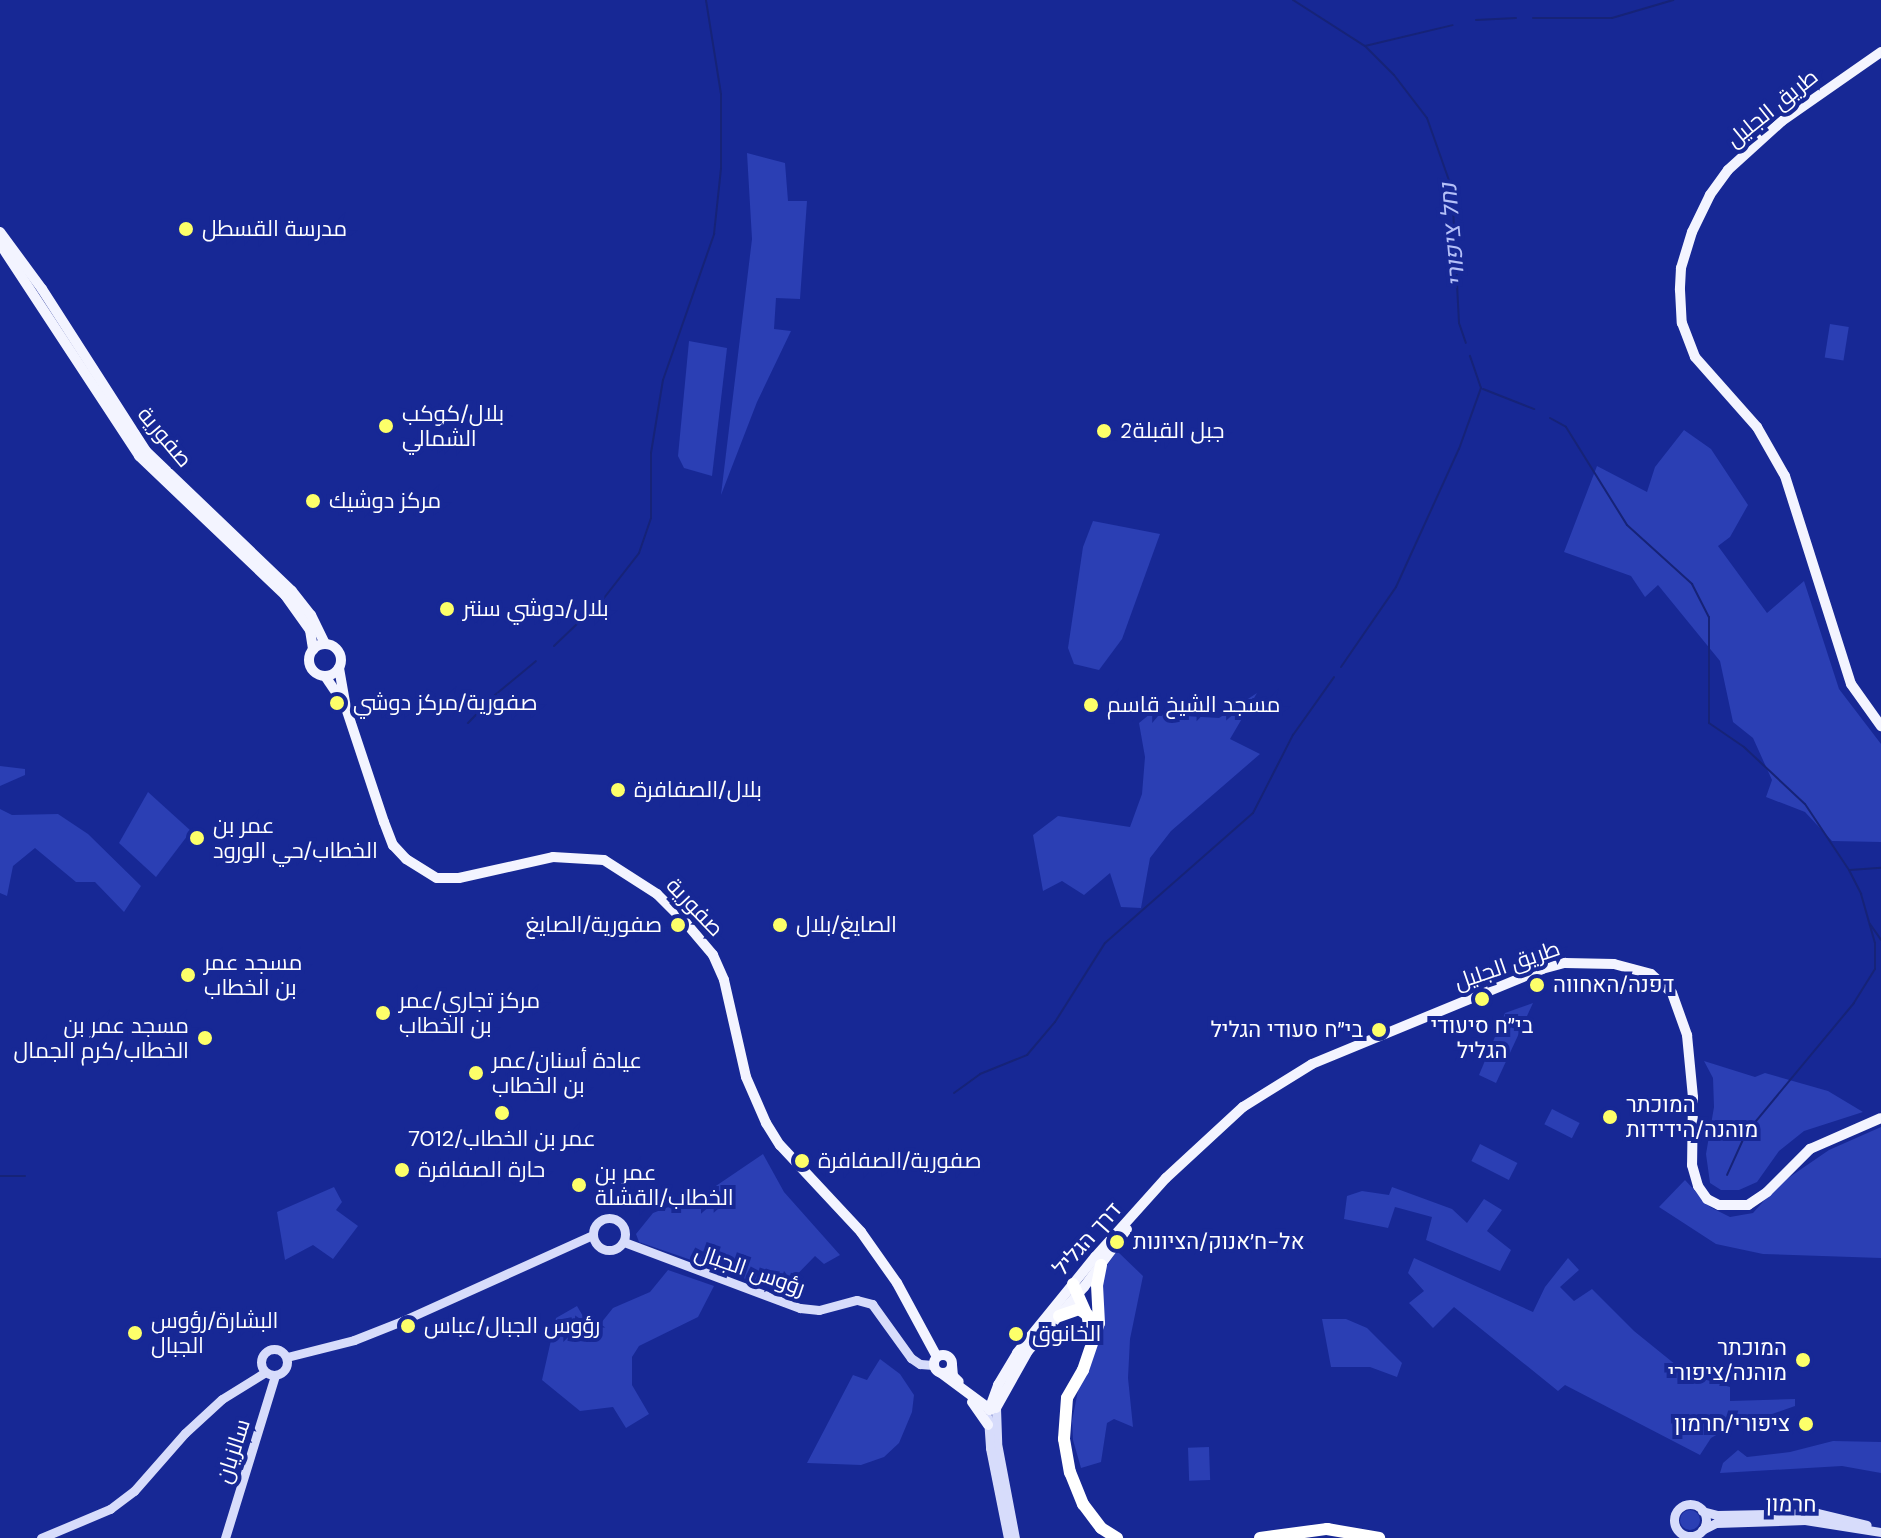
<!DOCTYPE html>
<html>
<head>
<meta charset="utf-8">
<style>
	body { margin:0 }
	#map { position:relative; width:1881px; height:1538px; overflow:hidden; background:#172895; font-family:"DM Sans",Cairo,Heebo,sans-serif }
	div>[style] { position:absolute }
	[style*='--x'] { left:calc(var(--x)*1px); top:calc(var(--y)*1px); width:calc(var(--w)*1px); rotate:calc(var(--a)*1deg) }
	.green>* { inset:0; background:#2b3fb4; transform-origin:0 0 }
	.round { border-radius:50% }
	.stream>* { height:2px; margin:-1px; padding:0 1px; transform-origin:1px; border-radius:1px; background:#162378 }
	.secondary>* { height:9px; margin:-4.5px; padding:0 4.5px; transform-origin:4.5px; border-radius:4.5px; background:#d7dcfb }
	.secondary>.ring { margin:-4.5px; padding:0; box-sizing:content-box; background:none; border:9px solid #d7dcfb; border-radius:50% }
	.primary>* { height:10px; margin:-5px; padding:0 5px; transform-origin:5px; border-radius:5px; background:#f3f4ff }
	.primary>.ring { margin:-5px; padding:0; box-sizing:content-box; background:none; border:10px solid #f3f4ff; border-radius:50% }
	.highway>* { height:12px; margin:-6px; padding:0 6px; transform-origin:6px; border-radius:6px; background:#fff }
	.dots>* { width:22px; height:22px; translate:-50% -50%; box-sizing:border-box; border:4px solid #172895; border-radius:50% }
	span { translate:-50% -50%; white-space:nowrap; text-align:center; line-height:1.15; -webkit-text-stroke:8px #172895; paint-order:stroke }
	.street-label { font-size:22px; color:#fff }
	.poi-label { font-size:22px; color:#fff }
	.left { translate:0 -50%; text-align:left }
	.right { translate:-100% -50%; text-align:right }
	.water-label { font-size:24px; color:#b5c0f8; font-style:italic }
</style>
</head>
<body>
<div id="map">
	<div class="green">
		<i style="clip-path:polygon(747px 153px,785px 163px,788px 201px,807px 201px,800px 299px,776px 298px,774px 329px,791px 331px,757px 402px,721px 495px,752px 239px)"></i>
		<i style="left:1830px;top:324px;width:19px;height:34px;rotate:9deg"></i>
		<i style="clip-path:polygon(689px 341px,727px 348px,712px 476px,684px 468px,678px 456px)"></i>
		<i style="clip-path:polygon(1684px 430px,1711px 449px,1748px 505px,1730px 537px,1718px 546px,1767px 613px,1804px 581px,1839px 689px,1881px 744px,1881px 842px,1832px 841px,1805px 812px,1766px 797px,1772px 780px,1753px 738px,1733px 722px,1720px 661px,1658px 585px,1645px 597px,1631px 576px,1564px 552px,1597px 466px,1647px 492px,1655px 467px)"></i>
		<i style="clip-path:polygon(1093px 521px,1160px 534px,1122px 639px,1099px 670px,1074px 664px,1068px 648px,1083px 547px)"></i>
		<i style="clip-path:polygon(1257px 693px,1230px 739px,1260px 754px,1171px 831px,1150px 858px,1141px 908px,1121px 907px,1110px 873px,1084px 895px,1062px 881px,1043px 891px,1033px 835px,1058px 816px,1130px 827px,1142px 794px,1145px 757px,1139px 723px,1150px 714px,1219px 718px)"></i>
		<i style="clip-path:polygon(0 766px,25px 769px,25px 775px,0 786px)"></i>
		<i style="clip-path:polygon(148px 792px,191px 831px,156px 877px,119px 843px)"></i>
		<i style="clip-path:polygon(0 809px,12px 815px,58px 814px,88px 834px,141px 886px,124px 912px,95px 882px,76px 882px,35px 848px,13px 866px,7px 896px,0 893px)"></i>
		<i style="clip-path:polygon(1533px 1003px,1496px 1083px,1479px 1075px,1505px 1013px)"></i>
		<i style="clip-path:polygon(1704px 1061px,1755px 1077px,1765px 1073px,1828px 1091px,1863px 1112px,1804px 1131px,1779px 1151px,1757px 1182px,1739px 1190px,1721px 1190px,1710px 1183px,1706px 1154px,1714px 1107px,1713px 1078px)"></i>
		<i style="left:1552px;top:1109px;width:31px;height:17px;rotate:27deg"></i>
		<i style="clip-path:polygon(1881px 1127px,1881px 1258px,1763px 1254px,1716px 1244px,1659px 1207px,1685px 1180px,1710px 1207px,1730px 1217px,1753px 1213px,1778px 1185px,1829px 1150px)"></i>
		<i style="left:1480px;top:1144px;width:42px;height:19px;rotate:27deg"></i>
		<i style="clip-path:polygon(763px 1154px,784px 1192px,840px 1255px,824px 1264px,815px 1256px,781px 1291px,639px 1242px,636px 1234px,653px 1213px,707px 1192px)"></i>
		<i style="clip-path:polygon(334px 1187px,342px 1202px,336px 1210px,358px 1226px,333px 1259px,313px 1245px,285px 1260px,277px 1212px)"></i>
		<i style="clip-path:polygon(1392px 1187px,1452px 1209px,1467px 1223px,1484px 1199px,1502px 1210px,1487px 1231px,1511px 1250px,1500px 1271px,1426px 1240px,1432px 1217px,1395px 1207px,1388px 1228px,1344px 1219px,1347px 1196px,1362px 1191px,1389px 1195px)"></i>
		<i style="clip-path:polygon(1117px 1251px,1143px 1276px,1130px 1339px,1128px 1378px,1133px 1427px,1114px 1419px,1107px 1423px,1101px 1462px,1081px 1468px,1073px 1440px,1072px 1421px,1101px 1274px)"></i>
		<i style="clip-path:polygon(1414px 1258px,1533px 1312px,1545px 1287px,1568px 1258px,1579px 1270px,1560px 1287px,1574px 1301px,1592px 1289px,1634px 1331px,1676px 1365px,1697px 1377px,1730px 1387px,1730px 1401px,1795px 1399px,1795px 1406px,1723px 1431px,1711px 1438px,1700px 1455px,1565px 1385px,1558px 1391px,1454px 1307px,1433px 1328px,1409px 1303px,1424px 1291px,1408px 1273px)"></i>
		<i style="clip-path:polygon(668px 1270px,714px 1286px,698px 1317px,639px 1346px,632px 1357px,632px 1385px,649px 1414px,626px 1428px,613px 1407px,580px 1411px,542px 1380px,556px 1318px,577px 1306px,587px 1323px,601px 1323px,613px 1308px,650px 1292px)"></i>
		<i style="clip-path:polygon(1322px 1319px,1346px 1319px,1367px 1328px,1402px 1363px,1397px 1377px,1370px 1367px,1331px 1367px)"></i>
		<i style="clip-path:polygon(880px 1359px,900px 1374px,914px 1395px,912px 1412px,899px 1443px,884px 1457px,861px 1465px,807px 1463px,853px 1375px,867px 1380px)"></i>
		<i style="clip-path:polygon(1833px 1441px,1881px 1442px,1881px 1473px,1842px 1466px,1720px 1473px,1723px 1463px,1738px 1450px,1747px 1457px,1790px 1452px)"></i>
		<i style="left:1209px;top:1447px;width:33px;height:21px;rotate:88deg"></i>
		<i class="round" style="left:1680px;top:1510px;width:20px;height:20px"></i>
	</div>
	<div class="stream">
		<i style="--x:1293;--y:0;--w:85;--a:32.6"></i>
		<i style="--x:1365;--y:46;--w:41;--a:45"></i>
		<i style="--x:1394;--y:75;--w:54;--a:52.5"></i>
		<i style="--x:1427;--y:118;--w:75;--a:70.6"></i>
		<i style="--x:1452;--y:189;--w:134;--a:87"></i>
		<i style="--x:1459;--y:323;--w:21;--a:71"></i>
		<i style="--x:1533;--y:18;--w:79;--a:0"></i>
		<i style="--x:1612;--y:18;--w:64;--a:-16.4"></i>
		<i style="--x:1476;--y:20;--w:40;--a:-2.9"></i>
		<i style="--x:1365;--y:46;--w:90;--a:-13.4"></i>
		<i style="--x:1483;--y:389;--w:55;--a:21.4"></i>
		<i style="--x:1550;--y:418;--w:18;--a:29"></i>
		<i style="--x:1566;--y:427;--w:115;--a:58.1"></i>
		<i style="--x:1627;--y:525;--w:88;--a:42.2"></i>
		<i style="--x:1692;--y:584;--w:37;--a:63"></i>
		<i style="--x:1709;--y:617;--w:106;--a:90"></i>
		<i style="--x:1709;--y:723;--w:42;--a:34.4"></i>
		<i style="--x:1744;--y:747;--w:83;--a:43.1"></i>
		<i style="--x:1805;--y:804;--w:79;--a:56.3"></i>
		<i style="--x:1849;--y:870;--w:27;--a:63"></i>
		<i style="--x:1861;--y:894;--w:51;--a:74.1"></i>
		<i style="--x:1875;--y:943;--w:26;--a:90"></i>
		<i style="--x:1875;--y:969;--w:40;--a:122"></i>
		<i style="--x:1854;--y:1003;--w:169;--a:129.7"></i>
		<i style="--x:1746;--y:1133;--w:46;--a:114.3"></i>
		<i style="--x:554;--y:646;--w:69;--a:-43.8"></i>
		<i style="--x:604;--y:598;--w:57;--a:-52.1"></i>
		<i style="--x:639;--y:553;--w:37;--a:-71"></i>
		<i style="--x:651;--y:518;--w:65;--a:-90"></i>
		<i style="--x:651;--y:453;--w:74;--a:-80.7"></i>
		<i style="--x:663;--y:380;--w:155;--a:-70.7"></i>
		<i style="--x:714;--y:234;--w:66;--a:-83.9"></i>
		<i style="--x:721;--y:168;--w:74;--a:-90"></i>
		<i style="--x:721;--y:94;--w:95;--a:-99.1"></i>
		<i style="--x:1341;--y:667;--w:97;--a:-55.5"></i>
		<i style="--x:1396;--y:587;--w:152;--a:-65.5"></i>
		<i style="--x:1459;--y:449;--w:65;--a:-70.2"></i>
		<i style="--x:1481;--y:388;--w:34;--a:-109"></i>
		<i style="--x:468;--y:723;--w:39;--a:-46"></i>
		<i style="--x:495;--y:695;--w:53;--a:-39.7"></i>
		<i style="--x:1850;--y:870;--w:31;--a:-4"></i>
		<i style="--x:1870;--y:924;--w:19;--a:55"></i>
		<i style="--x:954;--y:1093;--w:32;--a:-36"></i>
		<i style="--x:980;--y:1074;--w:51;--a:-22"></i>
		<i style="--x:1027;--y:1055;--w:43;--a:-49.7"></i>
		<i style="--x:1055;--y:1022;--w:93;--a:-57.7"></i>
		<i style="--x:1105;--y:943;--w:197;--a:-41.3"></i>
		<i style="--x:1253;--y:813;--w:88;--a:-62.9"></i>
		<i style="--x:1293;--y:735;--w:71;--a:-54.7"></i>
		<i style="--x:0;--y:1176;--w:25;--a:0"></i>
	</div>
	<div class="secondary">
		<i class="ring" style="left:593px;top:1218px;width:23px;height:23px"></i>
		<i style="--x:624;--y:1242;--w:188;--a:20.6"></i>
		<i style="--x:800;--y:1308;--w:19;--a:6"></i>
		<i style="--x:819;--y:1310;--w:39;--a:-15"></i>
		<i style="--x:857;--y:1300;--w:16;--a:15"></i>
		<i style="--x:872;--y:1304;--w:67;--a:54.2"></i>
		<i style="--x:911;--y:1358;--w:11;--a:34"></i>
		<i style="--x:920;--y:1364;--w:13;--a:4"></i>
		<i class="ring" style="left:261px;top:1349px;width:17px;height:17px"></i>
		<i style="--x:287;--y:1357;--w:69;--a:-14.2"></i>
		<i style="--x:354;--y:1340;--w:52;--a:-21.6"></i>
		<i style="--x:402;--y:1321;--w:206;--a:-24.3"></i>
		<i style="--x:996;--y:1408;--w:35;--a:88"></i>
		<i style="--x:997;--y:1443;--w:97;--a:79.3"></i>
		<i style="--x:988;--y:1418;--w:30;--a:86"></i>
		<i style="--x:990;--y:1448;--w:92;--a:78.7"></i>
		<i class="ring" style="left:1674px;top:1504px;width:23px;height:23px"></i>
		<i style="--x:1702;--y:1511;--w:16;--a:15"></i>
		<i style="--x:1717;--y:1515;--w:100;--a:-1.1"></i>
		<i style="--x:1817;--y:1513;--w:51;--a:13.5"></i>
		<i style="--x:1702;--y:1530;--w:16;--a:-27"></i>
		<i style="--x:1716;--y:1523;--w:89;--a:-1.9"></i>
		<i style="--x:1805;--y:1520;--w:77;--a:9"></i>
		<i style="--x:41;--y:1538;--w:75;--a:-22.8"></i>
		<i style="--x:110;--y:1509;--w:30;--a:-37"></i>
		<i style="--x:134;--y:1491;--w:77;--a:-48.7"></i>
		<i style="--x:185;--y:1433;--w:50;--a:-42.6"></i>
		<i style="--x:222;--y:1399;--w:49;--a:-31.8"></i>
		<i style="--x:225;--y:1538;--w:170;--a:-72.9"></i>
	</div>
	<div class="primary">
		<i style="--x:1881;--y:52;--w:121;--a:145.1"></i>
		<i style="--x:1782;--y:121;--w:73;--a:137.8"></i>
		<i style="--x:1728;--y:170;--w:31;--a:126"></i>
		<i style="--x:1710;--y:195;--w:41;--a:115.9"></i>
		<i style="--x:1692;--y:232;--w:38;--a:107"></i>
		<i style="--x:1681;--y:268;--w:22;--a:93"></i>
		<i style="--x:1680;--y:290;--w:33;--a:87"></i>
		<i style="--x:1682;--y:323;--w:36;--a:69"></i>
		<i style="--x:1695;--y:357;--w:94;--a:48.5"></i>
		<i style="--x:1757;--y:427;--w:56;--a:60.3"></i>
		<i style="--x:1785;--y:476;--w:218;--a:72.4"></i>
		<i style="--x:1851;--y:684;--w:52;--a:54.5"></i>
		<i style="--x:0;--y:232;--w:71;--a:53.6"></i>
		<i style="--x:42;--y:289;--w:193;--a:57.3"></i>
		<i style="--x:146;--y:451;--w:202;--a:43.8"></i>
		<i style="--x:292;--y:591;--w:31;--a:52"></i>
		<i style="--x:311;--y:615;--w:32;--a:64"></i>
		<i style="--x:0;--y:244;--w:254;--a:56.7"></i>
		<i style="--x:139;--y:456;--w:202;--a:43.6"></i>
		<i style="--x:285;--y:595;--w:43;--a:54.5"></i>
		<i style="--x:310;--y:630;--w:20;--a:81"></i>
		<i class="ring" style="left:309px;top:644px;width:22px;height:22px"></i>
		<i style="--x:339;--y:668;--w:41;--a:80.1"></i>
		<i style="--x:346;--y:708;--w:120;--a:71.6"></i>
		<i style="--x:384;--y:822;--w:25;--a:69"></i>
		<i style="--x:393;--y:845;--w:19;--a:47"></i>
		<i style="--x:406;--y:859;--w:36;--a:32"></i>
		<i style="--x:437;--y:878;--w:22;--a:0"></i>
		<i style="--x:459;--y:878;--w:96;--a:-12.6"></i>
		<i style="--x:553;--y:857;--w:51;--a:3.4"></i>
		<i style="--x:604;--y:860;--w:63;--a:32.7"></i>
		<i style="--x:657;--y:894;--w:41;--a:45"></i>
		<i style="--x:686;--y:923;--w:42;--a:49.8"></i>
		<i style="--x:713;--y:955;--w:27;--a:66"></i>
		<i style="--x:724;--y:980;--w:99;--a:77.2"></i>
		<i style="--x:746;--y:1077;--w:50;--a:66.5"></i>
		<i style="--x:766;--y:1123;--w:26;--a:58"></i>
		<i style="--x:780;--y:1145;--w:119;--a:47"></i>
		<i style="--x:861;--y:1232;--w:62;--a:54.8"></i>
		<i style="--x:897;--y:1283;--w:84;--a:61.6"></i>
		<i style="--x:325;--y:676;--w:32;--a:56"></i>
		<i class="ring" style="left:934px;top:1355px;width:8px;height:8px"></i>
		<i style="--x:952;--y:1365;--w:11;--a:85"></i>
		<i style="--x:953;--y:1376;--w:8;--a:45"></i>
		<i style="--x:941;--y:1373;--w:62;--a:36.5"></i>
		<i style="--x:972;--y:1402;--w:28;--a:55"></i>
		<i style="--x:996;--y:1408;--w:65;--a:-60.7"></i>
		<i style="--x:1028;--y:1351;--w:85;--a:-48.8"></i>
		<i style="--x:1084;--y:1287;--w:72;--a:-53.4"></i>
		<i style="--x:989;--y:1410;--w:27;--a:-70"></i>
		<i style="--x:998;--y:1385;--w:37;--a:-59"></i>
		<i style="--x:1017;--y:1353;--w:124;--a:-50.9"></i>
		<i style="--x:1095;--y:1257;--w:106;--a:-48.1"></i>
		<i style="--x:1166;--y:1178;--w:105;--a:-42.7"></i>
		<i style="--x:1243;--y:1107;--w:81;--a:-31.9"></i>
		<i style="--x:1312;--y:1064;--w:249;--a:-22.4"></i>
		<i style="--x:1542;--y:969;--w:24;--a:-15"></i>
		<i style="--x:1565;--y:963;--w:49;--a:1.2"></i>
		<i style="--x:1614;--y:964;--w:38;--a:15"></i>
		<i style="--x:1651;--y:974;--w:28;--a:42"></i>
		<i style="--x:1672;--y:993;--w:45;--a:70.3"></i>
		<i style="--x:1687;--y:1035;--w:62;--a:84.5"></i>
		<i style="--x:1693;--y:1097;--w:68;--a:90.8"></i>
		<i style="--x:1692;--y:1165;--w:22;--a:74"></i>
		<i style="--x:1698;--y:1186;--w:16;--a:55"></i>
		<i style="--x:1707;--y:1199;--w:13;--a:27"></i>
		<i style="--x:1719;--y:1205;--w:29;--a:0"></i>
		<i style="--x:1748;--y:1205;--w:23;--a:-34"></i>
		<i style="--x:1767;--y:1192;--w:61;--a:-45"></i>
		<i style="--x:1810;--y:1149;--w:77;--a:-23.6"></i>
	</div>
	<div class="highway">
		<i style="--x:1101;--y:1265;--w:20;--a:101"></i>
		<i style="--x:1097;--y:1285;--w:38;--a:87"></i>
		<i style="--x:1099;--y:1323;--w:50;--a:108.8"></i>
		<i style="--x:1083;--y:1370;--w:32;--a:120"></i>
		<i style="--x:1067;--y:1398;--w:41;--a:94.2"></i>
		<i style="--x:1064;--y:1439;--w:34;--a:80"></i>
		<i style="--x:1070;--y:1472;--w:35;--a:68"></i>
		<i style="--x:1083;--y:1504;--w:30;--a:53"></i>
		<i style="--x:1101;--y:1528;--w:19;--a:32"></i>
		<i style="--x:1073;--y:1284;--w:36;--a:66"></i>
		<i style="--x:1088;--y:1317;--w:22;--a:85"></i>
		<i style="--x:1059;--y:1316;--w:21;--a:-19"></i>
		<i style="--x:1079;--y:1309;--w:11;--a:34"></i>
		<i style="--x:1260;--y:1538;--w:68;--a:-7.7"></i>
		<i style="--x:1327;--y:1529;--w:53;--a:9.8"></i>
	</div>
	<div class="dots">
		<i style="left:186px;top:229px;background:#fdff69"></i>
		<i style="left:386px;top:426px;background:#fdff69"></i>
		<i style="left:1104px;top:431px;background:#fdff69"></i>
		<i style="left:313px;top:501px;background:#fdff69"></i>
		<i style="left:447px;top:609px;background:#fdff69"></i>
		<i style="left:337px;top:703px;background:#fdff69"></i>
		<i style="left:1091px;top:705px;background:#fdff69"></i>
		<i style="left:618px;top:790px;background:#fdff69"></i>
		<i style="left:197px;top:838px;background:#fdff69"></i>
		<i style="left:678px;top:925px;background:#fdff69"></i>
		<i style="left:780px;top:925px;background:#fdff69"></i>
		<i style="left:188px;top:975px;background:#fdff69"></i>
		<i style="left:1537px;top:985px;background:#fdff69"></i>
		<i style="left:1482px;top:999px;background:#fdff69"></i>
		<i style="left:383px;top:1013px;background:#fdff69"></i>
		<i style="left:1379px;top:1030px;background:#fdff69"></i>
		<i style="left:205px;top:1038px;background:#fdff69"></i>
		<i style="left:476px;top:1073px;background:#fdff69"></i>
		<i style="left:502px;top:1113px;background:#fdff69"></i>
		<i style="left:1610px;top:1117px;background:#fdff69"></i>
		<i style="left:802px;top:1161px;background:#fdff69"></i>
		<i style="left:402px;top:1170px;background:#fdff69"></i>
		<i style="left:579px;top:1185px;background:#fdff69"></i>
		<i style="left:1117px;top:1242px;background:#fdff69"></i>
		<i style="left:408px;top:1326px;background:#fdff69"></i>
		<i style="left:135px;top:1333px;background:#fdff69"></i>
		<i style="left:1016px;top:1334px;background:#fdff69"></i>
		<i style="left:1803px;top:1360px;background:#fdff69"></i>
		<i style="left:1806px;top:1424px;background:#fdff69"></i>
	</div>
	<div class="street-label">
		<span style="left:1772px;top:108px;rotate:-39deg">طريق الجليل</span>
		<span style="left:165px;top:437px;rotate:50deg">صفورية</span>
		<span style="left:695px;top:907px;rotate:46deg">صفورية</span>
		<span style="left:1507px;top:965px;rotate:-19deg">طريق الجليل</span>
		<span style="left:1087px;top:1239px;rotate:-48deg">דרך הגליל</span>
		<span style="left:750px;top:1270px;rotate:19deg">رؤوس الجبال</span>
		<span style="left:233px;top:1451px;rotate:-72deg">سالزيان</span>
		<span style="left:1791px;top:1504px;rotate:1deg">חרמון</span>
	</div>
	<div class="poi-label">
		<span class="left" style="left:202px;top:229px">مدرسة القسطل</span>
		<span class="left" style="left:402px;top:426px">بلال/كوكب<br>الشمالي</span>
		<span class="left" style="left:1120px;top:431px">جبل القبلة2</span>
		<span class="left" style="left:329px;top:501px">مركز دوشيك</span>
		<span class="left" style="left:463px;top:609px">بلال/دوشي سنتر</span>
		<span class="left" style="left:353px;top:703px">صفورية/مركز دوشي</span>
		<span class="left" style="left:1107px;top:705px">مسجد الشيخ قاسم</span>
		<span class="left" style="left:634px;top:790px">بلال/الصفافرة</span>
		<span class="left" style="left:213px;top:838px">عمر بن<br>الخطاب/حي الورود</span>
		<span class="right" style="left:662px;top:925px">صفورية/الصايغ</span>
		<span class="left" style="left:796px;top:925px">الصايغ/بلال</span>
		<span class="left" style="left:204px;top:975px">مسجد عمر<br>بن الخطاب</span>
		<span class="left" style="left:1553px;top:985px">דפנה/האחווה</span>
		<span class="left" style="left:399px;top:1013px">مركز تجاري/عمر<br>بن الخطاب</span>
		<span class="right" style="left:189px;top:1038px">مسجد عمر بن<br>الخطاب/كرم الجمال</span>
		<span style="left:1482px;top:1038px">בי״ח סיעודי<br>הגליל</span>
		<span class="right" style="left:1363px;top:1030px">בי״ח סעודי הגליל</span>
		<span class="left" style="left:492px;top:1073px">عيادة أسنان/عمر<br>بن الخطاب</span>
		<span class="left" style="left:1626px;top:1117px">המוכתר<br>מוהנה/הידידות</span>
		<span style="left:502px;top:1139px">7012/عمر بن الخطاب</span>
		<span class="left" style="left:818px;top:1161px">صفورية/الصفافرة</span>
		<span class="left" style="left:418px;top:1170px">حارة الصفافرة</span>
		<span class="left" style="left:595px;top:1185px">عمر بن<br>الخطاب/القشلة</span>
		<span class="left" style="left:1133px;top:1242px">אל-ח׳אנוק/הציונות</span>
		<span class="left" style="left:151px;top:1333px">البشارة/رؤوس<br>الجبال</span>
		<span class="left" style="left:424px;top:1326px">رؤوس الجبال/عباس</span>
		<span class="left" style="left:1032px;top:1334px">الخانوق</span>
		<span class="right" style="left:1787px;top:1360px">המוכתר<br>מוהנה/ציפורי</span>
		<span class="right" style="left:1790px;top:1424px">ציפורי/חרמון</span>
	</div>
	<div class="water-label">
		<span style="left:1452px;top:235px;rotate:-95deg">נחל ציפורי</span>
	</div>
</div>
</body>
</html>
